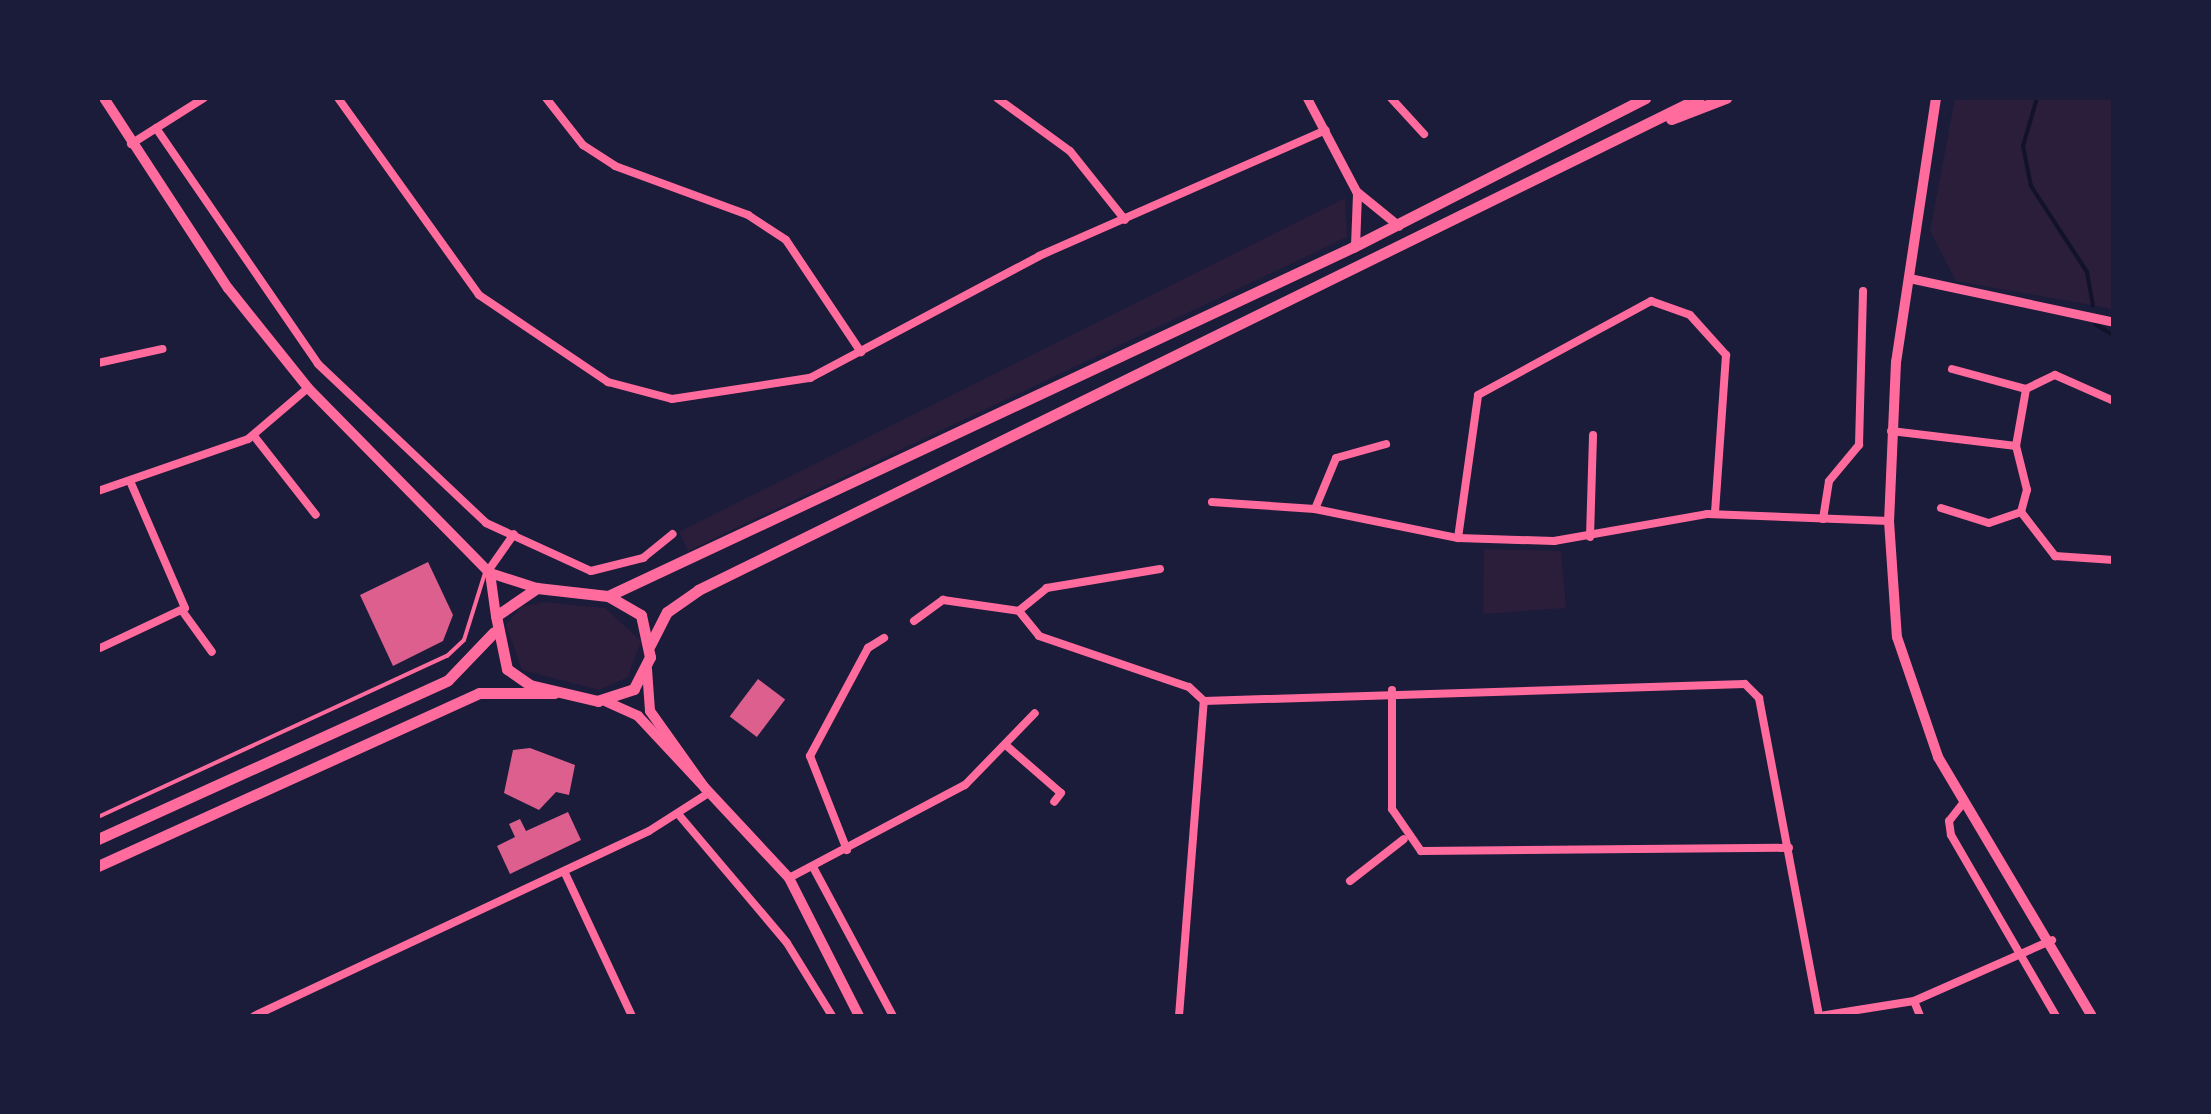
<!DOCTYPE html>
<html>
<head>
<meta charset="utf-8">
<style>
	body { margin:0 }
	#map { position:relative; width:2211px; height:1114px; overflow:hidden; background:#1b1b3a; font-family:"Titillium Web",sans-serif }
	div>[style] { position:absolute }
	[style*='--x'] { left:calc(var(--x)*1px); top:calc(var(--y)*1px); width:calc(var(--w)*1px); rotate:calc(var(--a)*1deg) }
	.green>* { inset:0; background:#2a1e3b }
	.stream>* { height:4px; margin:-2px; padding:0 2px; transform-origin:2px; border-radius:2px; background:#12122b }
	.building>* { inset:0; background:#dd5f8e; transform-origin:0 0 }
	.service>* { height:4px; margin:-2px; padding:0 2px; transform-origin:2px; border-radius:2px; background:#ff6b9d }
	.minor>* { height:8px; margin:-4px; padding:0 4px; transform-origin:4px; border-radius:4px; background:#ff6b9d }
	.tertiary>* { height:9px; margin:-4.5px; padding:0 4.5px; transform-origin:4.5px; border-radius:4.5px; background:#ff6b9d }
	.secondary>* { height:10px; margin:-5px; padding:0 5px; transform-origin:5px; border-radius:5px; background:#ff6b9d }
	.trunk>* { height:11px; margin:-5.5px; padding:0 5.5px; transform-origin:5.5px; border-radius:5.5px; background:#ff6b9d }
	span { translate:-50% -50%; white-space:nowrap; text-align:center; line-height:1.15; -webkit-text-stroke:10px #1b1b3a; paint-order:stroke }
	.frame { position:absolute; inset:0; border:100px solid #1b1b3a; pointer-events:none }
</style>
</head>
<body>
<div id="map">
	<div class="green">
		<i style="clip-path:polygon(1955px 98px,2113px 98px,2113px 309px,1956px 281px,1930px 231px)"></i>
		<i style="clip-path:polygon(1345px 198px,1347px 237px,688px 551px,679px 532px)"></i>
		<i style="clip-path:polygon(1484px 549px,1561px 551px,1566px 608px,1483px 614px)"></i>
		<i style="clip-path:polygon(544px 602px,605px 608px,641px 641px,628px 677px,599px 690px,522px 670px,506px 625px,521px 607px)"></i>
	</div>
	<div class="stream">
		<i style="--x:2037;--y:98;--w:50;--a:106.3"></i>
		<i style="--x:2023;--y:146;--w:41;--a:78.7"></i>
		<i style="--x:2031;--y:186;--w:103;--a:56.9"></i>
		<i style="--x:2087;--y:272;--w:34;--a:80"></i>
		<i style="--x:2095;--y:324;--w:22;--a:32"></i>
	</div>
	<div class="building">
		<i style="clip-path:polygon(428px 562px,453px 615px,443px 641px,393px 666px,360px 595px)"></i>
		<i style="left:758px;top:679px;width:34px;height:47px;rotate:37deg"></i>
		<i style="clip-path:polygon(530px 748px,575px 765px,569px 795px,556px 792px,539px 810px,504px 793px,513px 750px)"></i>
		<i style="clip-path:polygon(568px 812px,581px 840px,510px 874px,497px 846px,515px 837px,509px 824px,520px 819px,526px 831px)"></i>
	</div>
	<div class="service">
		<i style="--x:98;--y:817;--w:384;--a:-24.8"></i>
		<i style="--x:447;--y:656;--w:23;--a:-43"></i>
		<i style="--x:464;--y:640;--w:70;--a:-72.6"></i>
	</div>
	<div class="minor">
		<i style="--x:338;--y:98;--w:242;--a:54.4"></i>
		<i style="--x:479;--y:295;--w:156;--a:34"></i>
		<i style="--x:608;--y:382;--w:66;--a:14.9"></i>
		<i style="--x:672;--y:399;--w:140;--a:-8.7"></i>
		<i style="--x:810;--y:378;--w:259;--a:-28"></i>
		<i style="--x:1039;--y:256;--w:313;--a:-23.7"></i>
		<i style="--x:546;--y:98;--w:60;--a:51.8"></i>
		<i style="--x:583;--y:145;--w:38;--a:33"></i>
		<i style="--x:615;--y:166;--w:142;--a:20.2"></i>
		<i style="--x:748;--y:215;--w:45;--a:33.3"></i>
		<i style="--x:786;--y:240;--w:135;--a:56.2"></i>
		<i style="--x:997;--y:98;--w:90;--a:36"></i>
		<i style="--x:1070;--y:151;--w:88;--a:51.4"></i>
		<i style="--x:1391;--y:98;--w:49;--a:47.5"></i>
		<i style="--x:156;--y:128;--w:286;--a:55.5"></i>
		<i style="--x:318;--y:364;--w:231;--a:43.4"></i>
		<i style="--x:486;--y:523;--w:115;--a:24.6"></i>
		<i style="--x:591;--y:571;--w:54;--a:-14"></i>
		<i style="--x:643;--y:558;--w:38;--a:-39"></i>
		<i style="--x:131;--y:144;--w:86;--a:-32.2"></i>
		<i style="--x:98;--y:363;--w:66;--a:-12.3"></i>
		<i style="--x:1952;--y:369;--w:77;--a:15.1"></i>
		<i style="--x:2026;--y:389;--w:32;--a:-26"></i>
		<i style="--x:2055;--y:375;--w:64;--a:23.8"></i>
		<i style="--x:1891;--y:431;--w:126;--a:6.8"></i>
		<i style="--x:254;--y:436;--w:100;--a:51.9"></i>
		<i style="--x:98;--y:491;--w:159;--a:-19.1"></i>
		<i style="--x:248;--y:439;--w:79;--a:-40.4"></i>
		<i style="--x:1212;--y:502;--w:103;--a:3.9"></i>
		<i style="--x:1315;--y:509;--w:146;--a:11.5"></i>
		<i style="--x:1458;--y:538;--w:96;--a:1.8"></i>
		<i style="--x:1554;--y:541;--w:155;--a:-10"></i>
		<i style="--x:1707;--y:514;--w:182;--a:2.2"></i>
		<i style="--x:1941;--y:508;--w:50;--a:17.4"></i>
		<i style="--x:1989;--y:523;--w:34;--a:-19"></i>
		<i style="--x:2021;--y:512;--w:23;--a:-75"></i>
		<i style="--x:2027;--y:490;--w:45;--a:-104"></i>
		<i style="--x:2016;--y:446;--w:58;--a:-80"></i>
		<i style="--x:1315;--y:509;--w:55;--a:-67.6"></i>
		<i style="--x:1336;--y:458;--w:52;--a:-15.6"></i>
		<i style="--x:2021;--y:512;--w:56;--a:52.3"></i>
		<i style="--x:2055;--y:556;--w:59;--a:3.9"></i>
		<i style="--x:1823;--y:519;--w:38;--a:-81"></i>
		<i style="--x:1829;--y:481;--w:47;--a:-50.2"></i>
		<i style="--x:1859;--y:445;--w:154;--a:-88.5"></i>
		<i style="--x:1590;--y:537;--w:102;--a:-88.3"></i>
		<i style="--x:1458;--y:538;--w:144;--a:-82"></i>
		<i style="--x:1478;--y:395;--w:197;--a:-28.5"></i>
		<i style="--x:1651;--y:301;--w:41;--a:19.7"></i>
		<i style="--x:1690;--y:315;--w:54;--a:48"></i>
		<i style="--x:1726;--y:355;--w:158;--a:94"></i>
		<i style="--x:1160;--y:569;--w:115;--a:170.5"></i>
		<i style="--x:1047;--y:588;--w:36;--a:141"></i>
		<i style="--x:1019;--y:611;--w:32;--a:51"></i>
		<i style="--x:1039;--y:636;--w:158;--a:18.8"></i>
		<i style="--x:1189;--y:687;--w:21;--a:43"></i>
		<i style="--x:488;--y:571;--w:45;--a:-54.9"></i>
		<i style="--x:183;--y:612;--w:49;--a:54.1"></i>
		<i style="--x:914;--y:621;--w:36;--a:-36"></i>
		<i style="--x:943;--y:600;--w:77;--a:8.2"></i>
		<i style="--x:98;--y:649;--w:96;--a:-25.2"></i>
		<i style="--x:185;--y:608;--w:138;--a:-113.4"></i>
		<i style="--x:1392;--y:690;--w:119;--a:90"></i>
		<i style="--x:1392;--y:809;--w:51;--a:55.4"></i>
		<i style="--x:1421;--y:851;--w:368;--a:-0.5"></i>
		<i style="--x:1204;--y:701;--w:541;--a:-1.8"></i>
		<i style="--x:1745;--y:684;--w:20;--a:45"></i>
		<i style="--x:1759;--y:698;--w:324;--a:79.3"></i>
		<i style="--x:1008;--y:747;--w:70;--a:41"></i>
		<i style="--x:1061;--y:793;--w:11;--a:128"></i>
		<i style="--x:1964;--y:802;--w:24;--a:128"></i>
		<i style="--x:1949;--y:821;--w:14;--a:82"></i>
		<i style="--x:1951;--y:835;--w:209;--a:59.9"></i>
		<i style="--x:679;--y:815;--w:167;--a:49.8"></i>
		<i style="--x:787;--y:943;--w:86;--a:58.3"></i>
		<i style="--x:847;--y:850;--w:101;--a:-111.5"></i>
		<i style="--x:810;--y:756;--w:123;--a:-61.8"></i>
		<i style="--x:868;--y:648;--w:19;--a:-32"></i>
		<i style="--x:813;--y:867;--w:169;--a:61.8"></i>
		<i style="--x:564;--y:871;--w:160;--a:64.9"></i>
		<i style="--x:789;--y:878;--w:199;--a:-27.9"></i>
		<i style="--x:965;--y:785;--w:100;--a:-45.8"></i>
		<i style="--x:1350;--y:881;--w:68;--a:-37.9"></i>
		<i style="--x:1914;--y:1001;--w:16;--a:68"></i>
		<i style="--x:254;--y:1016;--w:436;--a:-25.1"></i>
		<i style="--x:649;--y:831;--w:69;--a:-32.5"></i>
		<i style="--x:1179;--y:1016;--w:316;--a:-85.5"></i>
		<i style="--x:1820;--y:1016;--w:95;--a:-9.1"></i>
		<i style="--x:1914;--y:1001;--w:151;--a:-23.8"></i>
	</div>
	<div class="tertiary">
		<i style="--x:1307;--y:98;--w:105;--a:62.2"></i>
		<i style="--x:1356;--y:191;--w:55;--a:39.1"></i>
		<i style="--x:1355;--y:246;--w:53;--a:-87.8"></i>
		<i style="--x:1909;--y:278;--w:210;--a:12.1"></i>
	</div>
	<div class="secondary">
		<i style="--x:104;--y:98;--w:227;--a:56.9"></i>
		<i style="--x:228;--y:288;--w:128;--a:51.3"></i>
		<i style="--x:308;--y:388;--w:260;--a:45.5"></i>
		<i style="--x:490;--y:573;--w:49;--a:17.7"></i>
		<i style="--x:1936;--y:98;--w:267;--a:98.6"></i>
		<i style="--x:1896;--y:362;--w:159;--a:92.5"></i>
		<i style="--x:1889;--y:521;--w:116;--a:86.1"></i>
		<i style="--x:1897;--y:637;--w:127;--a:71.1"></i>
		<i style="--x:1938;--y:757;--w:301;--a:59.3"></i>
		<i style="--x:490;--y:573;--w:43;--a:82.1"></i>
		<i style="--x:647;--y:669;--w:42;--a:85.9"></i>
		<i style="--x:650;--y:711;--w:95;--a:54.5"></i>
		<i style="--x:607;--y:702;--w:34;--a:24"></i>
		<i style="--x:638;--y:716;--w:221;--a:47"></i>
		<i style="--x:789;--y:878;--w:155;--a:63.1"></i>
	</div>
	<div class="trunk">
		<i style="--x:1671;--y:119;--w:59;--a:-20.9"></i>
		<i style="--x:537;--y:588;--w:71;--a:6.4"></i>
		<i style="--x:608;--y:596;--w:38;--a:30"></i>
		<i style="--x:641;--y:615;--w:43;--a:77.9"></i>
		<i style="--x:650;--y:657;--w:36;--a:117"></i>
		<i style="--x:634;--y:689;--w:38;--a:162"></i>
		<i style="--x:598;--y:701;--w:70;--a:-166.8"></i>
		<i style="--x:530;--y:685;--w:28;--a:-145"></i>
		<i style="--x:507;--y:669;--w:54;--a:-101.7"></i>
		<i style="--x:496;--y:616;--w:50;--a:-34.3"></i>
		<i style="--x:608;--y:596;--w:823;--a:-25.1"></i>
		<i style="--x:1353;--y:247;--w:328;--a:-27"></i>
		<i style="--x:650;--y:645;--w:37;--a:-63"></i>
		<i style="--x:667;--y:612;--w:38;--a:-35"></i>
		<i style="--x:698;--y:590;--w:1115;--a:-26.17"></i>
		<i style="--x:98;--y:839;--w:384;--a:-24.4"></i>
		<i style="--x:448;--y:680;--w:66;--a:-46.2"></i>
		<i style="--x:98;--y:866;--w:418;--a:-24.4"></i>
		<i style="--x:479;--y:693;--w:75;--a:0"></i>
	</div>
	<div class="frame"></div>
</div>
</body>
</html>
